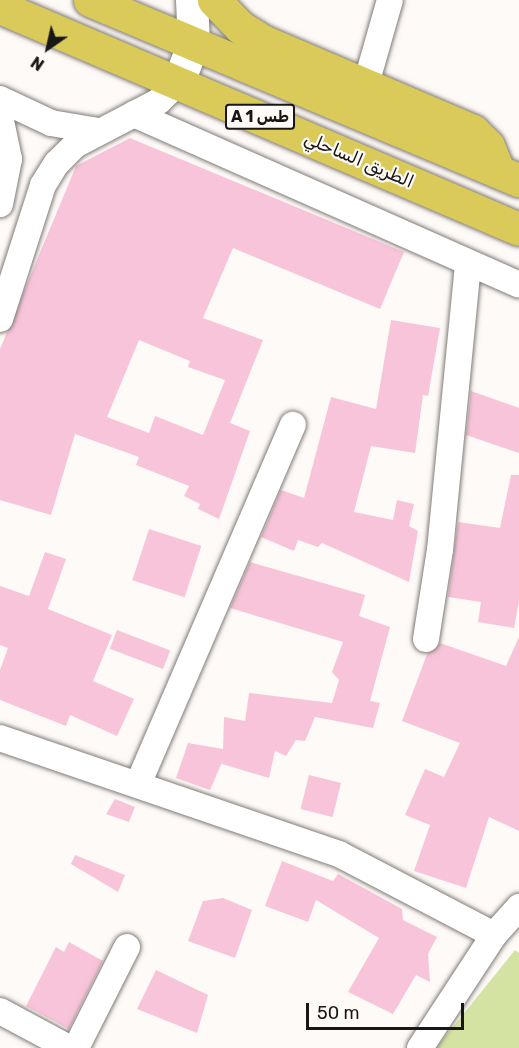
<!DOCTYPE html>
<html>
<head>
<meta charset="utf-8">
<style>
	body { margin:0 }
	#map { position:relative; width:519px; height:1048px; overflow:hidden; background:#fefaf7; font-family:Rubik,"Noto Sans Arabic",sans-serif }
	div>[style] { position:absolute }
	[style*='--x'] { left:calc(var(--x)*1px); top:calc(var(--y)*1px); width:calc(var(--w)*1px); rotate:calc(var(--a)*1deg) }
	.green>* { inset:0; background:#d4e3a2 }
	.building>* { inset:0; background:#f8c4d9; transform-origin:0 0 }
	.roads { filter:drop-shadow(0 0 2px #807b77) drop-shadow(0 0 2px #807b77) }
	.minor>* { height:26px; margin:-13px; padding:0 13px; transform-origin:13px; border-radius:13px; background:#fff }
	.tertiary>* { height:32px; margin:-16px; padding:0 16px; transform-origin:16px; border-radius:16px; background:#fff }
	.trunk>* { height:33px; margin:-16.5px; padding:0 16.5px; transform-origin:16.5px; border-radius:16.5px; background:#daca5a }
	span { translate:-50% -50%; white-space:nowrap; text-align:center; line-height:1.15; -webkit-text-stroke:4.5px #fefaf7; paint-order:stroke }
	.shield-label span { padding:2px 4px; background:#fefaf7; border:2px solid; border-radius:4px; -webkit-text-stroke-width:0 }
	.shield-label { font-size:16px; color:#191715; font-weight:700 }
	.street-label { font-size:18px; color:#191715 }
	.north { position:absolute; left:18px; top:18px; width:60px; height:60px; -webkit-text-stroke:4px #fefaf7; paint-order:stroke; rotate:214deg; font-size:16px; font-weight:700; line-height:24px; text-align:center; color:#191715 }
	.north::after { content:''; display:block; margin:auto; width:21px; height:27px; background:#191715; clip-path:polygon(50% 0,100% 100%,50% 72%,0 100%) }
	.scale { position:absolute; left:306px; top:1003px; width:158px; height:27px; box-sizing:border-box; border:3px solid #191715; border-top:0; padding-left:8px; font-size:18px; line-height:21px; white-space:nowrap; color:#191715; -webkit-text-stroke:4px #fefaf7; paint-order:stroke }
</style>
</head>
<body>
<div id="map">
	<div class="green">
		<i style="clip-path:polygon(515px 950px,519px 953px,519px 1048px,436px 1048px)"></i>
	</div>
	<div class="building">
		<i style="clip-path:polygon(evenodd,130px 138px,404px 252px,380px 309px,233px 248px,203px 318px,263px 340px,230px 423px,250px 431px,219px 519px,198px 509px,200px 504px,184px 496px,189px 486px,136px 465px,139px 457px,75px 434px,51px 515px,0 500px,0 349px,76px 166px,130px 138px,139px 340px,190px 361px,188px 367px,225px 380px,203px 435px,155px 416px,149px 433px,107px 417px,139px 340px)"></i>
		<i style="clip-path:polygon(391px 320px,440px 328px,428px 396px,423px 395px,415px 453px,371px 446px,354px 512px,393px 520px,397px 500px,414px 504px,409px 526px,418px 531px,409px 582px,322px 543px,318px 547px,298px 540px,294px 551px,261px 537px,281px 490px,304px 498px,331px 397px,376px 409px)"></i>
		<i style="clip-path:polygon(471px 391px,519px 408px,519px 453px,466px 435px)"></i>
		<i style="clip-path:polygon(511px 475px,519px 475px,519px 602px,514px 628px,478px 622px,481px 602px,448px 597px,458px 522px,500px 528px)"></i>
		<i style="left:149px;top:529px;width:55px;height:54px;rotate:18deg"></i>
		<i style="clip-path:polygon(45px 552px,66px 559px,48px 609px,112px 635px,93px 681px,134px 699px,117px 736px,70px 715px,66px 726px,0 700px,0 670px,8px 648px,0 645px,0 586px,29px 596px)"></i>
		<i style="clip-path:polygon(250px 562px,365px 595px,359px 616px,390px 627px,370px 701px,380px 703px,373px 728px,315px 717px,305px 741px,296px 740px,286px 756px,275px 751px,269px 778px,222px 764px,223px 760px,210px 790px,176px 778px,188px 743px,223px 749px,224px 717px,245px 721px,249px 693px,332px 703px,339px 680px,332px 672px,343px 642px,230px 608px)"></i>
		<i style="left:117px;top:630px;width:57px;height:20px;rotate:21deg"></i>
		<i style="clip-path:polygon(519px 637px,519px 831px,489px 817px,466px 888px,414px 871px,430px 825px,405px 815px,425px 769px,444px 777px,460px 743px,402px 721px,427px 654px,440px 643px,506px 666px)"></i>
		<i style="left:309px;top:775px;width:33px;height:35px;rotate:14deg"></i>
		<i style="clip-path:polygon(115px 799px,135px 807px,129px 822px,106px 814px)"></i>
		<i style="clip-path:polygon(75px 855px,125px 875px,118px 892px,71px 864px)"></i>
		<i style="clip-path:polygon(282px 861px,333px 881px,338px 874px,402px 909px,403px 920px,437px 937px,428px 954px,430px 982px,416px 975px,393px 1014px,348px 992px,379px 938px,316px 900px,308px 922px,265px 906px)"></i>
		<i style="clip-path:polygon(223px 898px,252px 910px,235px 958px,188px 941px,203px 901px)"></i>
		<i style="clip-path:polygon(69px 942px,103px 961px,69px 1029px,26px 1006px,56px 947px,64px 952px)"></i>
		<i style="clip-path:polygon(156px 970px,208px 995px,197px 1033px,137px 1009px)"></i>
	</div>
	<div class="roads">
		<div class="minor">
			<i style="--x:366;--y:84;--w:87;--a:-74.1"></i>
			<i style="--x:0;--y:99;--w:56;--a:25.2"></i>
			<i style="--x:51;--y:123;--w:48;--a:9.7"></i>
			<i style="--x:134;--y:114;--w:421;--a:23.9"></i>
			<i style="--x:0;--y:116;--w:44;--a:78.2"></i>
			<i style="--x:9;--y:159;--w:46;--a:101.3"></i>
			<i style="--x:0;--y:319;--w:141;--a:-72.2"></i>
			<i style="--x:43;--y:185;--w:26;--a:-58"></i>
			<i style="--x:57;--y:163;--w:25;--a:-45"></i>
			<i style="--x:75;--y:145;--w:95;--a:-27.6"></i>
			<i style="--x:159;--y:101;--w:28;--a:-44"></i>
			<i style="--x:426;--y:639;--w:90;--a:-81.1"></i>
			<i style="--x:440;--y:550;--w:287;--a:-84.4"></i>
			<i style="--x:0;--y:738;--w:358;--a:18.9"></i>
			<i style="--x:339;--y:854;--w:175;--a:27.6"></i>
			<i style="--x:139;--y:782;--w:389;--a:-66.7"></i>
			<i style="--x:0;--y:1011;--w:78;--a:28.2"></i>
			<i style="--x:76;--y:1048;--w:113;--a:-63.2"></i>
			<i style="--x:420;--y:1048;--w:135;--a:-56.8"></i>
			<i style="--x:494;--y:935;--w:38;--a:-48"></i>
		</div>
		<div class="tertiary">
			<i style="--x:179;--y:82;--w:42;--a:-69"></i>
			<i style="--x:194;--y:43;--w:43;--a:-92.7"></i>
		</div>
		<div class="trunk">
			<i style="--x:90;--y:0;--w:465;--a:22.8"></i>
			<i style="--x:214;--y:0;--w:37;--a:46"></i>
			<i style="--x:240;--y:27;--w:26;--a:32"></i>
			<i style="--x:262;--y:41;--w:229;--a:23.1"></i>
			<i style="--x:473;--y:131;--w:21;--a:45"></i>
			<i style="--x:488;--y:146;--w:27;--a:68"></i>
			<i style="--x:0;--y:7;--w:564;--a:23.16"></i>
		</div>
	</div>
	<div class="shield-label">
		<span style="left:260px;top:117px">A 1 طس</span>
	</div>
	<div class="street-label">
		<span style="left:359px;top:160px;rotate:23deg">الطريق الساحلي</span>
	</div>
	<div class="north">N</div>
	<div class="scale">50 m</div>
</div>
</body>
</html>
